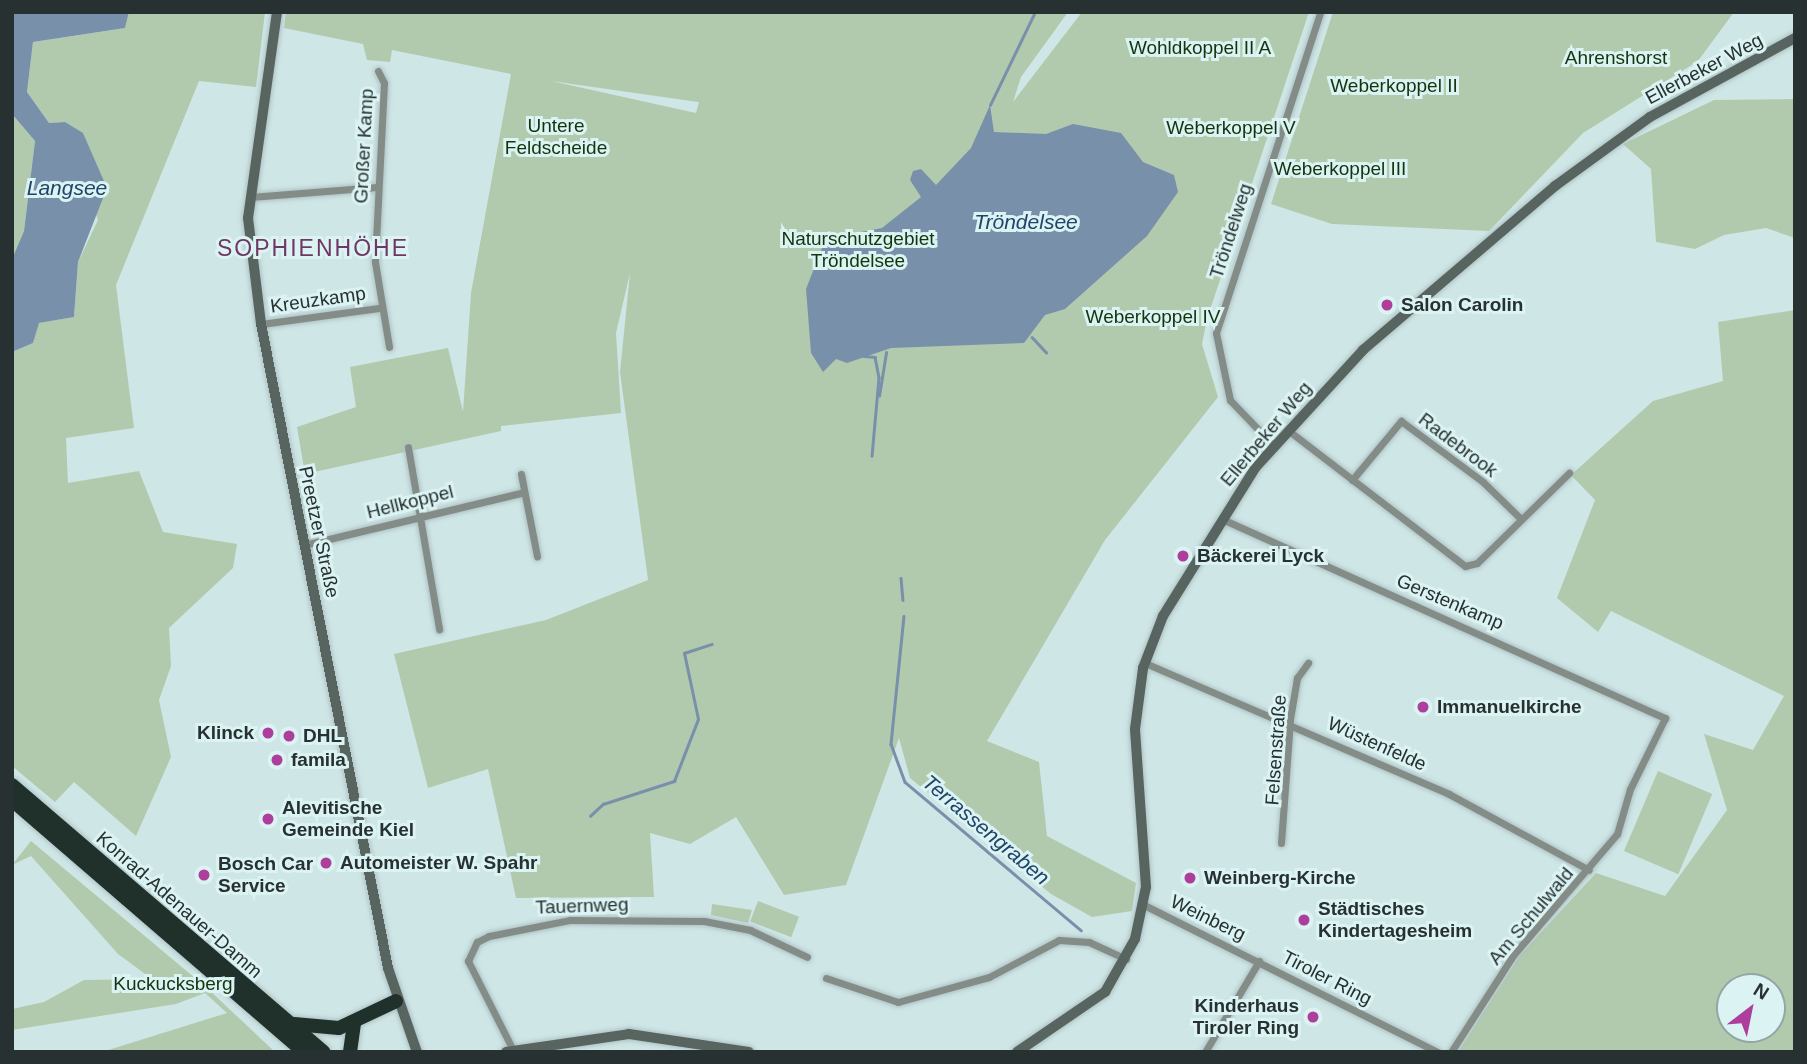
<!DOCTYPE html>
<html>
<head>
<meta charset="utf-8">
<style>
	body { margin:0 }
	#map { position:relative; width:1807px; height:1064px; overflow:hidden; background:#cfe6e6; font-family:Helvetica,sans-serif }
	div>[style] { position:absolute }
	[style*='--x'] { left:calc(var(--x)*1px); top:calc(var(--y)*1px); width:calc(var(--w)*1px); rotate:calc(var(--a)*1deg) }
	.green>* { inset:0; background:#b1caad; transform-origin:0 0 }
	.water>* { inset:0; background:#7990ab }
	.stream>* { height:2.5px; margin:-1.25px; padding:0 1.25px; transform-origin:1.25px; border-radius:1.25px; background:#7990ab }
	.roads { filter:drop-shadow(0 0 2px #aec2c2) drop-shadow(0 0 2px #aec2c2) }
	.street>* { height:7px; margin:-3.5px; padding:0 3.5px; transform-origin:3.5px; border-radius:3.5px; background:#848c88 }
	.secondary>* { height:10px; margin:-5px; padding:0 5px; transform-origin:5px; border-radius:5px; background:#58645f }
	.highway>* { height:14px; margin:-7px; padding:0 7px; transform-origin:7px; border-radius:7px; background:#20302a }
	.dots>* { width:19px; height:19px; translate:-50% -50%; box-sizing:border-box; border:4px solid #dcf3f3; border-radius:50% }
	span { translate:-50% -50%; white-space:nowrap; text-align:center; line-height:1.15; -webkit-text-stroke:6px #dcf3f3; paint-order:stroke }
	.park-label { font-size:19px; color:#12350d }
	.street-label { font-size:19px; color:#283131 }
	.poi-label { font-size:19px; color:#283131; font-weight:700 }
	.left { translate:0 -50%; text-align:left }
	.right { translate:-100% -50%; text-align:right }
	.water-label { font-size:21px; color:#20446a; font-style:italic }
	.quarter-label { font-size:23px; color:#6f3764; letter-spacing:2px }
	.frame { position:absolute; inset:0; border:14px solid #283131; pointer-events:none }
	.north { position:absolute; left:1716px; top:973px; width:70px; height:70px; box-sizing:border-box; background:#dcf3f3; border:2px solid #94a5a5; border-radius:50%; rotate:32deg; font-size:19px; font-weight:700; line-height:28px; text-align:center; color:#283131 }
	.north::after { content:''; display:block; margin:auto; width:24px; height:32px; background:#ae3e9b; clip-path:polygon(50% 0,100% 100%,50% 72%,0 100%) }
</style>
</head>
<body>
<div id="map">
	<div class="green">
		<i style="clip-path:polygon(129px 12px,265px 12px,256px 87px,199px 81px,116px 285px,134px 428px,66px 438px,68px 483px,139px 471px,163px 532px,237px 544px,233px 568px,169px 628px,171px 666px,159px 700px,171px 757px,136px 836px,74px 782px,55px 802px,12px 766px,12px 352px,33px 343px,38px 323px,74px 317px,78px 262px,98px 220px,65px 122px,49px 123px,27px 92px,33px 42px,125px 28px)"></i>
		<i style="clip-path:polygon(evenodd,286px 12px,1068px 12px,1021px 77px,1013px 102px,1082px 12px,1309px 12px,1207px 319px,1202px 344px,1218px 397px,1105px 540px,987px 741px,1039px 762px,1047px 836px,1136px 883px,1132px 911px,1092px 917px,1051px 894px,910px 778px,899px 738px,846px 885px,784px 895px,736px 817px,690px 844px,650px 833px,654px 897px,516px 898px,488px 769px,428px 788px,394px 654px,546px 620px,648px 580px,620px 372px,630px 273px,616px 333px,621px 413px,501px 426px,501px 431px,305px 474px,297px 427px,356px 407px,350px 367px,448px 348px,463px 412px,471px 293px,511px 74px,392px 50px,390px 62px,367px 60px,363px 44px,284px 28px,286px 12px,551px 81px,698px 102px,699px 102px,696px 113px,551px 81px)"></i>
		<i style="clip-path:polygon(1333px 12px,1734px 12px,1698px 61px,1583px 133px,1489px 231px,1332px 224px,1271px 204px)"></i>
		<i style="clip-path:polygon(1795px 99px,1795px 238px,1766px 228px,1724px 235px,1695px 249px,1656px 242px,1651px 169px,1623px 144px,1714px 100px)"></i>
		<i style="clip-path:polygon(12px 114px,35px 141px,24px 231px,12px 259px)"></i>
		<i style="clip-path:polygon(evenodd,1795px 310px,1795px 1052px,1458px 1052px,1520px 955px,1596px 873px,1665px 896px,1727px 810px,1704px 734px,1753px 750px,1784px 696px,1611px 611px,1598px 632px,1557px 598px,1595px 500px,1571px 475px,1653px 401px,1723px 381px,1718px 322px,1795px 310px,1730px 987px,1772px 987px,1772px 1029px,1730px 1029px,1730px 987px)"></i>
		<i style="left:1658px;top:771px;width:59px;height:87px;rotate:23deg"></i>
		<i style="clip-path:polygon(31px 841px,207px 988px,275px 1052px,102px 1052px,227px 1013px,205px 993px,176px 1004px,12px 1030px,12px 1009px,44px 1002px,84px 980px,152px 979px,118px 954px,31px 856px,12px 865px)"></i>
		<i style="left:758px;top:901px;width:44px;height:22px;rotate:21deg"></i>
		<i style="clip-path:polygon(712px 904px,752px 910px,748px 923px,711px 915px)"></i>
	</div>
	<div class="water">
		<i style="clip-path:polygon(12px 12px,129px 12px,125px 28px,33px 42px,27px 92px,49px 123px,65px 122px,83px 133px,107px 188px,78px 262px,74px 317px,39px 323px,33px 343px,12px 352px,12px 259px,24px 231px,35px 141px,12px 114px)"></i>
		<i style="clip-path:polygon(990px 105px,994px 132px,1046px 134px,1073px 124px,1121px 133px,1143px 162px,1174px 175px,1178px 192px,1147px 236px,1065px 309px,1045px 315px,1024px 343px,891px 348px,847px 363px,836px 359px,823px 372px,811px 353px,806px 289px,822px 248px,829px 238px,882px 228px,921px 197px,910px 180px,913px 171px,921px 169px,936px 185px,971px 148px)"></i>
	</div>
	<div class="stream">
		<i style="--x:990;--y:105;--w:103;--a:-64.2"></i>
		<i style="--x:1032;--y:337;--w:21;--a:47"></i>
		<i style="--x:864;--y:356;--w:11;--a:5"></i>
		<i style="--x:875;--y:357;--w:21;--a:79"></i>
		<i style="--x:879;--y:378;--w:78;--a:95.1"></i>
		<i style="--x:879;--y:396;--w:44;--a:-80.8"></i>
		<i style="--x:901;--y:578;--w:22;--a:85"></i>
		<i style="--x:904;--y:616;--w:129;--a:95.8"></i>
		<i style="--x:891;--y:744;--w:40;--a:69.8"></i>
		<i style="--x:905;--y:782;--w:230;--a:40.1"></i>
		<i style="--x:590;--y:816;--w:18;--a:-43"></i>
		<i style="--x:603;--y:804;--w:75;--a:-17.9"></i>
		<i style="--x:674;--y:781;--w:66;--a:-68.8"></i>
		<i style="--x:698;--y:719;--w:67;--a:-102"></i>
		<i style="--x:684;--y:653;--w:29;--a:-18"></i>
	</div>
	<div class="roads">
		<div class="street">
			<i style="--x:378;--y:71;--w:13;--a:63"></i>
			<i style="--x:384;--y:83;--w:179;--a:92.9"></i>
			<i style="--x:375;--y:262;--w:86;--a:80.6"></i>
			<i style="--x:251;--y:197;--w:126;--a:-4.5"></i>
			<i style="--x:261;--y:324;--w:119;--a:-7.7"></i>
			<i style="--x:1289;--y:431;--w:222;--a:37.5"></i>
			<i style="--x:1465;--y:566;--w:12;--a:-14"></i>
			<i style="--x:1477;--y:563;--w:129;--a:-44.4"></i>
			<i style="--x:408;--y:447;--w:185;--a:80.3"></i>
			<i style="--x:1275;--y:447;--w:65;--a:-133.8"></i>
			<i style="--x:1230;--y:400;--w:68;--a:-101.8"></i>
			<i style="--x:1216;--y:333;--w:337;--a:-72"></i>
			<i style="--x:521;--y:474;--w:84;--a:79"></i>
			<i style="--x:1352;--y:480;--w:77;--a:-50.3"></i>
			<i style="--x:1401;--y:421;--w:102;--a:36.6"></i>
			<i style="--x:1483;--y:482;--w:53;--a:44.2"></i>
			<i style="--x:1222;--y:519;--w:486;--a:24.2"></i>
			<i style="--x:1665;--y:718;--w:79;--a:116.2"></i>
			<i style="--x:1630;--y:789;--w:47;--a:106.1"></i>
			<i style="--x:1617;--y:834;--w:158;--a:130.6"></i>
			<i style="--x:1514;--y:954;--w:117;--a:122.7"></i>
			<i style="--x:304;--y:545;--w:226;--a:-13.5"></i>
			<i style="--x:1145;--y:663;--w:331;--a:23.3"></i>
			<i style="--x:1449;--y:794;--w:159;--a:28.5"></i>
			<i style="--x:1281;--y:843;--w:124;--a:-85.8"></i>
			<i style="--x:1290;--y:719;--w:42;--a:-80.3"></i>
			<i style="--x:1297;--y:678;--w:19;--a:-54"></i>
			<i style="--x:1144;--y:905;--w:329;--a:26.6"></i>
			<i style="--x:826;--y:978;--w:76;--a:18.4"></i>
			<i style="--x:898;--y:1002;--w:94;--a:-15.4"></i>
			<i style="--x:989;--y:977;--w:79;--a:-27.9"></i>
			<i style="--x:1059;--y:940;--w:30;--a:4"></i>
			<i style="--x:1089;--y:942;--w:41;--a:24.7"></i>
			<i style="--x:513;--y:1050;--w:100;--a:-116.8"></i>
			<i style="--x:468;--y:961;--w:21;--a:-65"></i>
			<i style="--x:477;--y:942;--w:13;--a:-27"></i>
			<i style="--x:489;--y:936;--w:83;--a:-11.2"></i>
			<i style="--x:570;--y:920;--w:134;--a:0.4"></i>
			<i style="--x:704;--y:921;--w:47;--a:11.1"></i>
			<i style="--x:750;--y:930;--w:63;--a:25.3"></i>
			<i style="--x:1205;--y:1052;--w:106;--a:-59.3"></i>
		</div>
		<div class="secondary">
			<i style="--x:277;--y:12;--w:208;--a:98"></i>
			<i style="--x:248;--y:218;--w:107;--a:83"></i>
			<i style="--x:261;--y:324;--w:656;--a:78.84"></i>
			<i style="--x:388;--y:968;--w:89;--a:71"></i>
			<i style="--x:506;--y:1052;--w:124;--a:-8.3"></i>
			<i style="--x:629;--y:1034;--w:121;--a:8.5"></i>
			<i style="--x:1017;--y:1052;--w:107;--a:-34.3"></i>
			<i style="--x:1105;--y:992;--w:61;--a:-60.5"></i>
			<i style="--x:1135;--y:939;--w:53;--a:-78.1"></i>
			<i style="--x:1146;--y:887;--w:158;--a:-94"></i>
			<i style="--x:1135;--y:729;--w:62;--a:-82.5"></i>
			<i style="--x:1143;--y:668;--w:56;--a:-69"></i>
			<i style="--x:1163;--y:616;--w:174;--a:-58.1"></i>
			<i style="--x:1255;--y:468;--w:160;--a:-47.5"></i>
			<i style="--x:1363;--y:350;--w:253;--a:-40.5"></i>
			<i style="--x:1555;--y:186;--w:117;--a:-36"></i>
			<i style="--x:1650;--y:117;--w:165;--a:-28.6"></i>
		</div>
		<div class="highway">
			<i style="--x:12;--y:785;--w:410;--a:40.6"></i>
			<i style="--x:12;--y:800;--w:386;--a:40.8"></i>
			<i style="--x:294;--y:1024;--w:45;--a:5.1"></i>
			<i style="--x:339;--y:1028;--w:63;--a:-25.3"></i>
			<i style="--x:350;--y:1052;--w:30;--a:-82"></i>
		</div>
	</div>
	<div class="dots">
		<i style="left:1387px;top:305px;background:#ae3e9b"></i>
		<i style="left:1183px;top:556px;background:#ae3e9b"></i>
		<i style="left:1423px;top:707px;background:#ae3e9b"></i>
		<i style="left:268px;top:733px;background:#ae3e9b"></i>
		<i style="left:289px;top:736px;background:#ae3e9b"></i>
		<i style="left:277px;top:760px;background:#ae3e9b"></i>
		<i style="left:268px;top:819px;background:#ae3e9b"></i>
		<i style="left:326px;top:863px;background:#ae3e9b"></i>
		<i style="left:204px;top:875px;background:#ae3e9b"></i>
		<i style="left:1190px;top:878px;background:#ae3e9b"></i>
		<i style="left:1304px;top:920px;background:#ae3e9b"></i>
		<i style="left:1313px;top:1017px;background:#ae3e9b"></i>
	</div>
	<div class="park-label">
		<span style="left:1200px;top:48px">Wohldkoppel II A</span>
		<span style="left:1616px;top:58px">Ahrenshorst</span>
		<span style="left:1394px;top:86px">Weberkoppel II</span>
		<span style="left:556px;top:137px">Untere<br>Feldscheide</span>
		<span style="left:1231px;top:128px">Weberkoppel V</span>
		<span style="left:1340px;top:169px">Weberkoppel III</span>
		<span style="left:858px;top:250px">Naturschutzgebiet<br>Tröndelsee</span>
		<span style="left:1153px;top:317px">Weberkoppel IV</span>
		<span style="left:173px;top:984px">Kuckucksberg</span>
	</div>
	<div class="street-label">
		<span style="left:1704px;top:69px;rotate:-28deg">Ellerbeker Weg</span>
		<span style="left:364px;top:146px;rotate:-87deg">Großer Kamp</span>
		<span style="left:1231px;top:231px;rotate:-72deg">Tröndelweg</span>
		<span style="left:318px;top:300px;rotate:-8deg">Kreuzkamp</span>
		<span style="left:1266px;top:434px;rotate:-50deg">Ellerbeker Weg</span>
		<span style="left:1458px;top:445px;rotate:37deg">Radebrook</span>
		<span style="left:410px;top:502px;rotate:-14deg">Hellkoppel</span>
		<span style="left:319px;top:532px;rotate:78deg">Preetzer Straße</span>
		<span style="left:1450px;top:602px;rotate:23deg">Gerstenkamp</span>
		<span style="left:1377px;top:744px;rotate:24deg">Wüstenfelde</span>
		<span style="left:1276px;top:750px;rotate:-86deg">Felsenstraße</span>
		<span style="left:179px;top:905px;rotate:41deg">Konrad-Adenauer-Damm</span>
		<span style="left:582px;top:906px;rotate:-2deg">Tauernweg</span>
		<span style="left:1531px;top:916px;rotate:-50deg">Am Schulwald</span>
		<span style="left:1208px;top:918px;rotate:26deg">Weinberg</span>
		<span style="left:1327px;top:978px;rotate:27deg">Tiroler Ring</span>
	</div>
	<div class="poi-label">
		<span class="left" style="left:1401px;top:305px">Salon Carolin</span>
		<span class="left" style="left:1197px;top:556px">Bäckerei Lyck</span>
		<span class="left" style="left:1437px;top:707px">Immanuelkirche</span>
		<span class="right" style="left:254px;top:733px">Klinck</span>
		<span class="left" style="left:303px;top:736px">DHL</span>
		<span class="left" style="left:291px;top:760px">famila</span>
		<span class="left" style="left:282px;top:819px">Alevitische<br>Gemeinde Kiel</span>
		<span class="left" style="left:340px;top:863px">Automeister W. Spahr</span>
		<span class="left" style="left:218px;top:875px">Bosch Car<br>Service</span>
		<span class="left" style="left:1204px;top:878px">Weinberg-Kirche</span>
		<span class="left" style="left:1318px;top:920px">Städtisches<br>Kindertagesheim</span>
		<span class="right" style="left:1299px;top:1017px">Kinderhaus<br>Tiroler Ring</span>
	</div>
	<div class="water-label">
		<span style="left:67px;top:188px">Langsee</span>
		<span style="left:1026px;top:222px">Tröndelsee</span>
		<span style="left:986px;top:830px;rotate:40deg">Terrassengraben</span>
	</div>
	<div class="quarter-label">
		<span style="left:313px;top:248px">SOPHIENHÖHE</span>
	</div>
	<div class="frame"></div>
	<div class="north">N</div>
</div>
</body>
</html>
